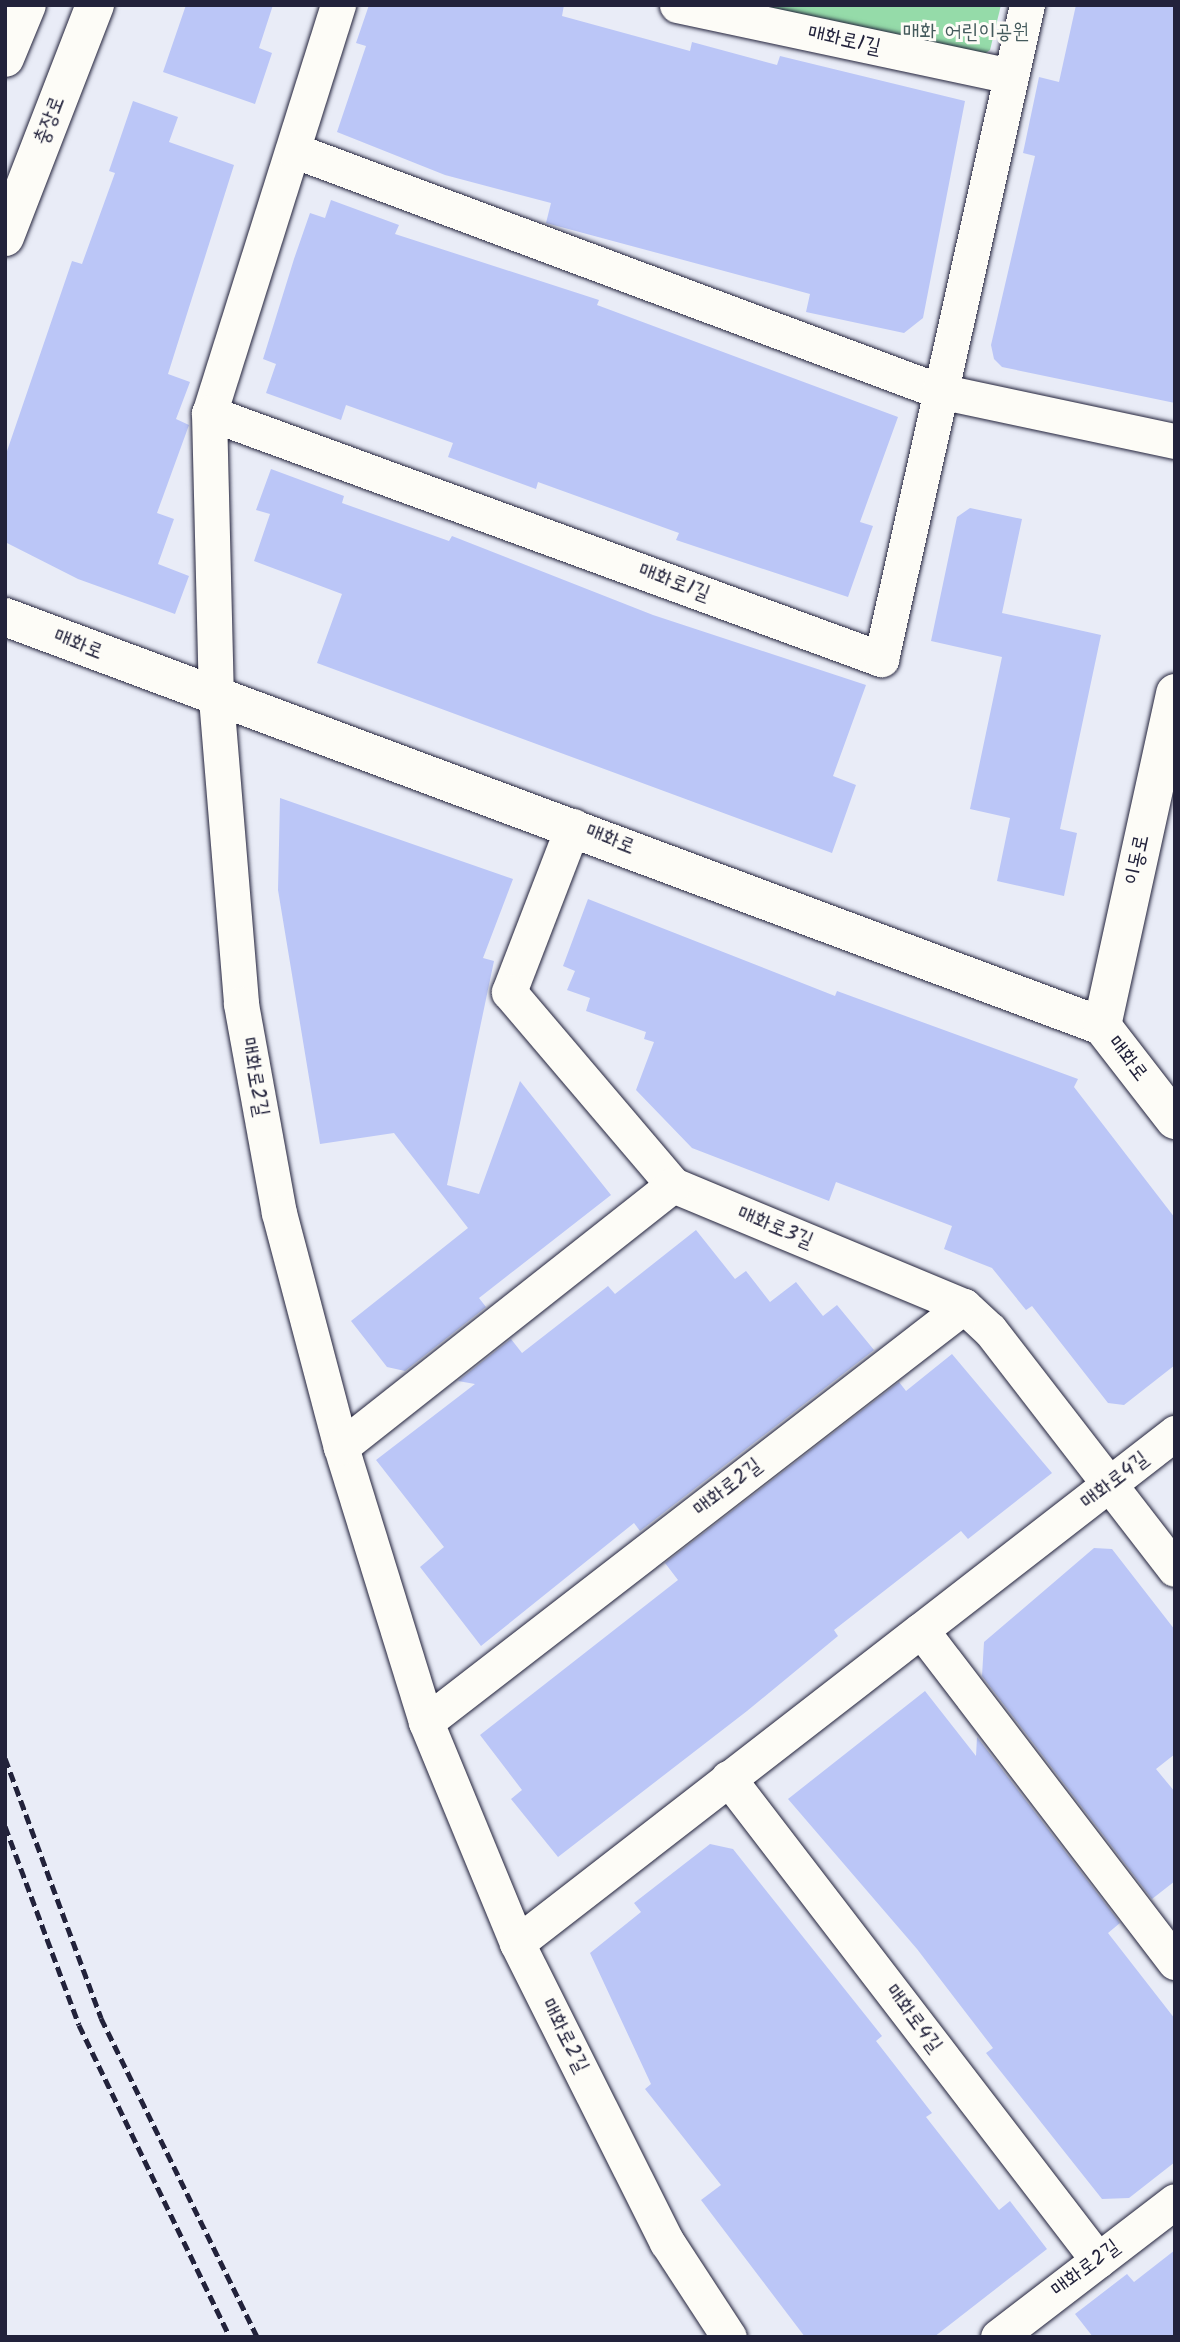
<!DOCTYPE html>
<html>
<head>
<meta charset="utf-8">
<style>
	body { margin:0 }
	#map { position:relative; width:1180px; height:2342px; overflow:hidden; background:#e9ecf7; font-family:Kalam,"Poor Story",sans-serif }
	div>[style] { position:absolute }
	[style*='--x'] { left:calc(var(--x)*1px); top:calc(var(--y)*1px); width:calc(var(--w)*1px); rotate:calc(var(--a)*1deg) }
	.green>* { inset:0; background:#95dba9 }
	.building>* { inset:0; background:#bbc6f7 }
	.roads { filter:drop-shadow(0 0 2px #22223b) drop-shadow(0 0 2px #22223b) }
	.street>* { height:35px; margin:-17.5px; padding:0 17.5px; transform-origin:17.5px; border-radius:17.5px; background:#fdfcf7 }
	.secondary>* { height:38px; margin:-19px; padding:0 19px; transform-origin:19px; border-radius:19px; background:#fdfcf7 }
	.rail>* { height:5px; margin-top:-2.5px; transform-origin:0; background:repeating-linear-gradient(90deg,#22223b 0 10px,transparent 0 15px) }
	span { translate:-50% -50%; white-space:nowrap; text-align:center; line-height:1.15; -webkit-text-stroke:6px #fdfcf7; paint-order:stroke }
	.park-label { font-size:21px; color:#445a5c }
	.street-label { font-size:21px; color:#22223b }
	.frame { position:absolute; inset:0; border:7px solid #22223b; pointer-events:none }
</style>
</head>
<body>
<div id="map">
	<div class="green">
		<i style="clip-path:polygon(732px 5px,1001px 5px,990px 50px,971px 63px)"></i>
	</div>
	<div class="building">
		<i style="clip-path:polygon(186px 5px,273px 5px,259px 48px,272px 53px,255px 104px,163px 72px)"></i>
		<i style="clip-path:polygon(369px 5px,564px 5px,562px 16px,690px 51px,692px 42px,777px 65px,780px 56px,965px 101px,923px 318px,904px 333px,806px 312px,810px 294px,546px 223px,551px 203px,445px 175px,337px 132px,366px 46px,356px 43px)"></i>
		<i style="clip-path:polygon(1076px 5px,1175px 5px,1175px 403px,1002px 367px,994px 359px,991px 345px,1035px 156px,1023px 153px,1039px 77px,1059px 82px)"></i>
		<i style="clip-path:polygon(133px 101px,178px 117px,169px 142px,234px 165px,168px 374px,190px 382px,176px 419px,189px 425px,157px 513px,174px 519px,158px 564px,189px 576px,175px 614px,78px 579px,5px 542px,5px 457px,72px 261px,82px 264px,115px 173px,109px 171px)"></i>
		<i style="clip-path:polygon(331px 200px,399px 225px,395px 234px,599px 300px,597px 305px,898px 417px,860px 522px,873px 526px,848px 597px,676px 540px,679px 533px,538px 482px,536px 489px,448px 457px,453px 443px,346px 405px,341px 420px,266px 393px,276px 364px,263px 359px,294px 259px,310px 213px,325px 218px)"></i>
		<i style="clip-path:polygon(271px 469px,344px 496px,342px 503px,449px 541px,452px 536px,653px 615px,866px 685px,833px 776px,856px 785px,832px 853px,317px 663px,342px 594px,254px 561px,270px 514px,256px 510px)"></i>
		<i style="clip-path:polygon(970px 508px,1022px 519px,1002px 613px,1101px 635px,1060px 829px,1077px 833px,1064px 896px,997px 881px,1010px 818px,970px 809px,1002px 657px,931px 641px,957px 517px)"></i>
		<i style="clip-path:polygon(280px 798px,513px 879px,483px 958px,494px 961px,447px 1185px,479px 1194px,520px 1081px,611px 1195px,479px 1298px,486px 1307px,405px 1371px,387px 1367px,351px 1321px,468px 1228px,394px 1133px,320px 1144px,278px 890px)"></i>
		<i style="clip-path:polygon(588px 899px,835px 996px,837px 991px,1078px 1079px,1074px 1087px,1175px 1218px,1175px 1365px,1124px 1405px,1108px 1403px,1032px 1306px,1026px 1310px,992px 1268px,944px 1249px,952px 1226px,836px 1182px,829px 1201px,692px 1148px,636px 1090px,654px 1042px,644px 1039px,646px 1032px,586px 1011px,590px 998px,567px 990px,575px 971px,563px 966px)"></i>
		<i style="clip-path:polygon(696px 1230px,735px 1279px,746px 1271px,770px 1302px,796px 1282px,823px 1316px,837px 1305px,874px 1350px,640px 1531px,634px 1523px,481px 1646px,420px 1567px,444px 1547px,376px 1460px,475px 1384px,458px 1381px,511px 1339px,522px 1353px,608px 1286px,615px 1294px)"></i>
		<i style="clip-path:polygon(952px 1354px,1052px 1473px,968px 1539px,961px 1531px,834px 1630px,838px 1636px,747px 1711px,558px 1857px,511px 1799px,522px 1790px,480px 1735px,678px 1580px,665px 1563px,899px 1382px,906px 1391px)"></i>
		<i style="clip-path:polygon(1094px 1548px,1112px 1549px,1175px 1630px,1175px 1754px,1156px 1769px,1175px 1792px,1175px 1881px,1152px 1899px,982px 1676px,984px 1642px)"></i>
		<i style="clip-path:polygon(925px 1691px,976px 1756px,977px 1737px,1120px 1923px,1108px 1933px,1175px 2019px,1175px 2162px,1129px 2198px,1102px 2199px,986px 2053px,993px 2048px,917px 1949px,788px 1799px)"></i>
		<i style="clip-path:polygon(710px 1844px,733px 1849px,882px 2036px,876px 2041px,932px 2113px,926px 2117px,999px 2210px,1010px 2201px,1047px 2249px,934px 2337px,805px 2337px,701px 2200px,721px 2185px,645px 2089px,651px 2084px,590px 1953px,641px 1912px,634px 1903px)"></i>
		<i style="clip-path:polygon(1175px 2250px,1175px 2337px,1093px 2337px,1075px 2314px,1127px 2274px,1134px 2282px)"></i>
	</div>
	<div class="roads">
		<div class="street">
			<i style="--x:338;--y:5;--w:428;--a:107.5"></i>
			<i style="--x:209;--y:413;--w:285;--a:88.6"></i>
			<i style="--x:216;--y:698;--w:307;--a:85.3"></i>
			<i style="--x:241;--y:1004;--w:212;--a:79.7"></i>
			<i style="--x:279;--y:1213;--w:242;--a:75.2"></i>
			<i style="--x:341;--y:1447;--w:288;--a:72.8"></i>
			<i style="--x:426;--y:1722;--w:239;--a:67.6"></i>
			<i style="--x:517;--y:1943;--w:335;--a:63.4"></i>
			<i style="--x:667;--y:2242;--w:113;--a:56.9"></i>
			<i style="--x:677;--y:5;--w:340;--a:12"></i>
			<i style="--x:293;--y:150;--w:689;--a:20.46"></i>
			<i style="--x:939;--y:391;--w:241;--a:12"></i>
			<i style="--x:209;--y:413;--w:716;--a:20.11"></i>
			<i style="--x:881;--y:659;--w:670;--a:-77.42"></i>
			<i style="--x:573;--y:826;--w:178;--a:111.1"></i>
			<i style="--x:509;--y:992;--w:253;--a:49.6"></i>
			<i style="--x:673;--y:1185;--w:315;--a:22.6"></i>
			<i style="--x:964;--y:1306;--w:35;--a:43"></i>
			<i style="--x:990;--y:1330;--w:302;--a:52.3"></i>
			<i style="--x:341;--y:1447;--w:423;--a:-38.3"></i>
			<i style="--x:921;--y:1630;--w:418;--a:52.6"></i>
			<i style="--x:426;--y:1722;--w:680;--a:-37.71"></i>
			<i style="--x:728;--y:1778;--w:608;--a:52.49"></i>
			<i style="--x:517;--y:1943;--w:833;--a:-37.78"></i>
			<i style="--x:998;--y:2337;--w:223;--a:-37.5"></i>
		</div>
		<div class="secondary">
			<i style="--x:5;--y:58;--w:57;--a:-67.5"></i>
			<i style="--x:5;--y:237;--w:249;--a:-68.8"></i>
			<i style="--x:5;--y:617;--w:1171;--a:20.45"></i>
			<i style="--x:1102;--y:1026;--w:119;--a:52.2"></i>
			<i style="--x:1102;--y:1026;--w:341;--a:-77.6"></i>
		</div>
	</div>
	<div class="rail">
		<i style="--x:5;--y:1758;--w:277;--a:69.7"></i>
		<i style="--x:101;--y:2018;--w:355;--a:63.9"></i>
		<i style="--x:5;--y:1826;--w:212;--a:69.6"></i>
		<i style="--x:79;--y:2025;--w:347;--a:64.2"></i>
	</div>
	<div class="park-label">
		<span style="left:966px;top:33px">매화 어린이공원</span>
	</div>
	<div class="street-label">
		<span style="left:844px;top:41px;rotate:12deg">매화로1길</span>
		<span style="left:50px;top:121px;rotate:-69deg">충장로</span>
		<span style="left:674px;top:583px;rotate:20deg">매화로1길</span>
		<span style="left:78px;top:645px;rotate:21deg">매화로</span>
		<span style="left:610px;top:840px;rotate:21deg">매화로</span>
		<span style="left:1138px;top:860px;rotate:-78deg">이동로</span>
		<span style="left:1127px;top:1059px;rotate:52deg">매화로</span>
		<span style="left:254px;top:1077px;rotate:80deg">매화로2길</span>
		<span style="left:775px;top:1228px;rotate:22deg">매화로3길</span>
		<span style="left:1115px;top:1481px;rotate:-38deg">매화로4길</span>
		<span style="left:728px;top:1488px;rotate:-38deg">매화로2길</span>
		<span style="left:913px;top:2019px;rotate:53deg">매화로4길</span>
		<span style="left:564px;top:2036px;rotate:63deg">매화로2길</span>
		<span style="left:1086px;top:2269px;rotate:-37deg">매화로2길</span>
	</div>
	<div class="frame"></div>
</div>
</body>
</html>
